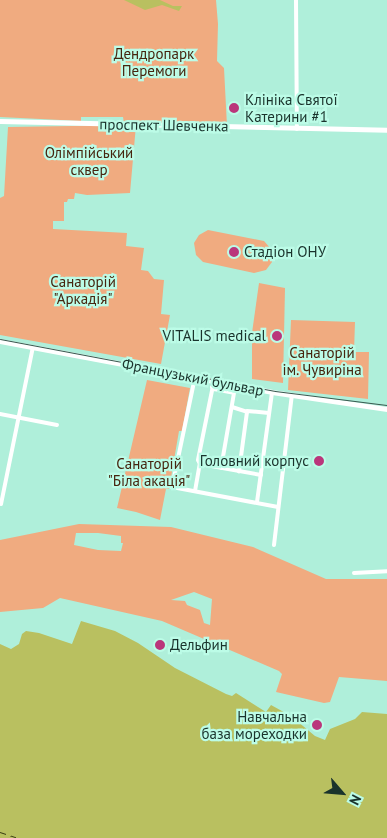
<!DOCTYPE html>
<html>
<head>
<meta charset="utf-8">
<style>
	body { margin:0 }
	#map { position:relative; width:387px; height:838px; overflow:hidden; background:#afefda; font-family:"PT Sans",sans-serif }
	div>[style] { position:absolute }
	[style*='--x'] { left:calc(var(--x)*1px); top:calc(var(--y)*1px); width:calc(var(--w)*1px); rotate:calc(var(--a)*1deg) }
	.green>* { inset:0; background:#f0ab80 }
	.water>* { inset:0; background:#b9c060 }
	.ferry>* { height:1px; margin-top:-0.5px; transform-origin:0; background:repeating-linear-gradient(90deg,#3a3d14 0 6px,transparent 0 11px) }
	.minor>* { height:4px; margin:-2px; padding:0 2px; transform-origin:2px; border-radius:2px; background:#fff }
	.tertiary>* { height:4.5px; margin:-2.25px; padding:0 2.25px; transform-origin:2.25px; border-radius:2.25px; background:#fff }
	.secondary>* { height:5px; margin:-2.5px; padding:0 2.5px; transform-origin:2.5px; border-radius:2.5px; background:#fff }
	.tram>* { height:1px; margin:-0.5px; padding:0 0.5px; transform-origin:0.5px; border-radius:0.5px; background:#38594f }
	.dots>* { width:14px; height:14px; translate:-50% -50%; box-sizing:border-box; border:2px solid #bcfce7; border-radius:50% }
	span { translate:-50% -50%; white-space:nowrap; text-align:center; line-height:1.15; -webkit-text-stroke:4.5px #bcfce7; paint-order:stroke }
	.park-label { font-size:15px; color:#46250f }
	.poi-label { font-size:15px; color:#1a332c }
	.left { translate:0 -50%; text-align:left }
	.right { translate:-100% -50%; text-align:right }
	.street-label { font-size:15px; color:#1a332c }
	.north { position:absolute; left:317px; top:768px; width:50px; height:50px; -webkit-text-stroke:4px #bcfce7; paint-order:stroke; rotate:117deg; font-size:14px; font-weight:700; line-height:20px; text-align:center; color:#1a332c }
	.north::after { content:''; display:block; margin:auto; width:18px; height:22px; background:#1a332c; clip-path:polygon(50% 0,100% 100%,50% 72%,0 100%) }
</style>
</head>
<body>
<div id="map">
	<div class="green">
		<i style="clip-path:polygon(0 0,216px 0,218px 24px,217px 61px,224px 68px,227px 126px,124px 123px,123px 117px,81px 117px,81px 121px,0 117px)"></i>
		<i style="clip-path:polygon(136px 125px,130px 193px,87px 195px,75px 193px,74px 199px,68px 199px,67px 202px,64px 202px,64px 221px,53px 221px,53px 229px,127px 233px,126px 246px,144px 248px,141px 270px,148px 271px,154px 279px,164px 280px,161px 314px,170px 315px,161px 364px,0 335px,0 198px,4px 196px,8px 127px)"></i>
		<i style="clip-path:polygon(208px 230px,264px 241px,271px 249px,272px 262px,266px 270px,254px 273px,203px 262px,196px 255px,194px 243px,199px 235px)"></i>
		<i style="clip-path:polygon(259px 283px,285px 288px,283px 383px,252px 379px,252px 333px)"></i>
		<i style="clip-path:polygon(291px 320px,355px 322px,354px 352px,369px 352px,368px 399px,288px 390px)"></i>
		<i style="clip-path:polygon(147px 380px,190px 388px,182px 431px,179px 431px,169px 489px,166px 489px,160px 520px,136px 512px,117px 508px)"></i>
		<i style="clip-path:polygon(evenodd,79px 524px,171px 527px,253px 547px,326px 579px,387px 579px,387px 681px,339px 677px,330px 702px,324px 703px,276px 692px,282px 674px,279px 671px,162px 621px,60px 598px,43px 608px,0 612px,0 540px,79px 524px,76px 533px,98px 533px,121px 536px,121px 543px,123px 543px,121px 551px,98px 550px,74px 545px,76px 533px,79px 524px,194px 592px,212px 599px,210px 625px,204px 623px,200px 610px,187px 605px,185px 601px,171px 600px,194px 592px)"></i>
	</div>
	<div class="water">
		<i style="clip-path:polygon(124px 0,160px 0,173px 6px,182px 6px,179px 11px,162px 5px,145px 10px)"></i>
		<i style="clip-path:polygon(81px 621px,115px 631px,138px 643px,175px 668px,226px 694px,232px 696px,236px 693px,266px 712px,271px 705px,291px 716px,315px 736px,325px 740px,330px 729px,355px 719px,362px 712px,387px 714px,387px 838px,0 838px,0 644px,11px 649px,19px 644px,22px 634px,26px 631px,39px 633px,72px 644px)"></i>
	</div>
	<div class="ferry">
		<i style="--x:0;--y:832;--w:19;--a:18"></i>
	</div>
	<div class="minor">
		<i style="--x:296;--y:0;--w:129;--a:89.6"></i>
		<i style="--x:195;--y:377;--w:112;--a:101.8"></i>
		<i style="--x:172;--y:487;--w:108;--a:10.7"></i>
		<i style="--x:212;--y:387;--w:3;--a:45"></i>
		<i style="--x:214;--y:389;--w:20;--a:11"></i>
		<i style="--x:234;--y:393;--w:76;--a:99.8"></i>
		<i style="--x:232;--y:407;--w:16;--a:18"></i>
		<i style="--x:247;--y:412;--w:60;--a:97.7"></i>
		<i style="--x:247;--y:411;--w:22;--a:5"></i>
		<i style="--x:0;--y:414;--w:58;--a:10.9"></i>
		<i style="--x:200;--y:464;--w:62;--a:10.2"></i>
		<i style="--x:195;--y:491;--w:27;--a:-80"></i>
		<i style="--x:200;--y:464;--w:4;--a:-117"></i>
		<i style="--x:198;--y:460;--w:81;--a:-78.6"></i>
		<i style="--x:257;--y:502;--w:111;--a:-82.2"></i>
		<i style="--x:1;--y:504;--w:160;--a:-78.5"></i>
		<i style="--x:274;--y:545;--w:151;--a:-83.2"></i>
		<i style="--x:354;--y:573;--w:33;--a:-3"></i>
	</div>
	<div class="tertiary">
		<i style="--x:0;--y:341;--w:277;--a:10.6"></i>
		<i style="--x:272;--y:392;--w:116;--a:8.4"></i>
	</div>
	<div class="secondary">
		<i style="--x:0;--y:121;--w:387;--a:1.3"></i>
	</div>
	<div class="tram">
		<i style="--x:0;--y:339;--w:280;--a:10.7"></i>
		<i style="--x:275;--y:391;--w:113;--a:7.1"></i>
	</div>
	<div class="dots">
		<i style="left:234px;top:108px;background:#ba367b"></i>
		<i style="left:234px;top:252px;background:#ba367b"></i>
		<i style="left:277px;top:336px;background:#ba367b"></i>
		<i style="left:319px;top:461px;background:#ba367b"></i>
		<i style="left:160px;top:645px;background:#ba367b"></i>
		<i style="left:317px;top:725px;background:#ba367b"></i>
	</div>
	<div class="park-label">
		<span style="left:154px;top:62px">Дендропарк<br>Перемоги</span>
		<span style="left:89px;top:161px">Олімпійський<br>сквер</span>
		<span style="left:83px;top:290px">Санаторій<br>"Аркадія"</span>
		<span style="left:322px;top:361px">Санаторій<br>ім. Чувиріна</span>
		<span style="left:149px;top:472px">Санаторій<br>"Біла акація"</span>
	</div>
	<div class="poi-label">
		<span class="left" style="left:245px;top:108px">Клініка Святої<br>Катерини #1</span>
		<span class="left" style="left:244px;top:252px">Стадіон ОНУ</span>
		<span class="right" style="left:266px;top:336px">VITALIS medical</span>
		<span class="right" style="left:309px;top:461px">Головний корпус</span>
		<span class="left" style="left:170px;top:645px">Дельфин</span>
		<span class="right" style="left:307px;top:725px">Навчальна<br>база мореходки</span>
	</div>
	<div class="street-label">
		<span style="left:164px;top:125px;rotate:1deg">проспект Шевченка</span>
		<span style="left:193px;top:377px;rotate:11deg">Французький бульвар</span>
	</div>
	<div class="north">N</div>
</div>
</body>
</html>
